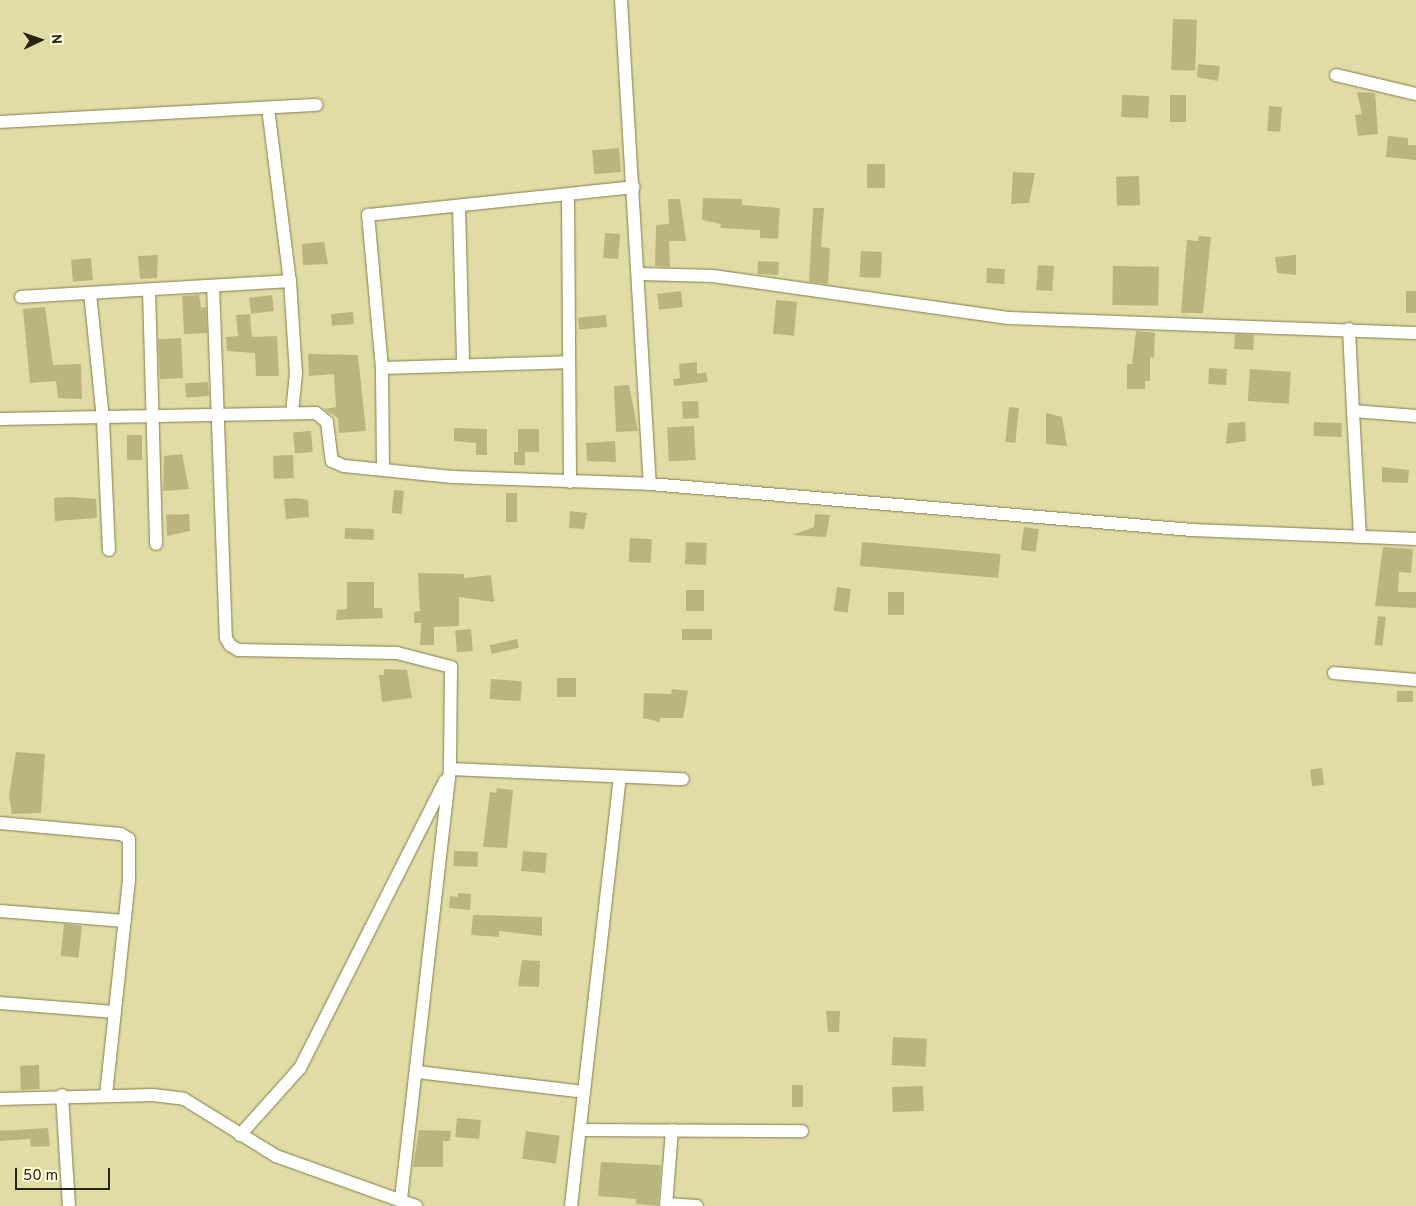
<!DOCTYPE html>
<html>
<head>
<meta charset="utf-8">
<style>
	body { margin:0 }
	#map { position:relative; width:1416px; height:1206px; overflow:hidden; background:#e1dca5; font-family:Overpass,sans-serif }
	div>[style] { position:absolute }
	[style*='--x'] { left:calc(var(--x)*1px); top:calc(var(--y)*1px); width:calc(var(--w)*1px); rotate:calc(var(--a)*1deg) }
	.building>* { inset:0; background:#bab57f; transform-origin:0 0 }
	.roads { filter:drop-shadow(0 0 1px #837e4a) drop-shadow(0 0 1px #837e4a) }
	.minor>* { height:12px; margin:-6px; padding:0 6px; transform-origin:6px; border-radius:6px; background:#fff }
	span { translate:-50% -50%; white-space:nowrap; text-align:center; line-height:1.15; -webkit-text-stroke:5px #fefce0; paint-order:stroke }
	.north { position:absolute; left:15px; top:15px; width:50px; height:50px; -webkit-text-stroke:4px #fefce0; paint-order:stroke; rotate:87deg; font-size:14px; font-weight:700; line-height:20px; text-align:center; color:#27250f }
	.north::after { content:''; display:block; margin:auto; width:18px; height:22px; background:#27250f; clip-path:polygon(50% 0,100% 100%,50% 72%,0 100%) }
	.scale { position:absolute; left:15px; top:1168px; width:95px; height:22px; box-sizing:border-box; border:2px solid #27250f; border-top:0; padding-left:6px; font-size:15px; line-height:18px; white-space:nowrap; color:#27250f; -webkit-text-stroke:4px #fefce0; paint-order:stroke }
</style>
</head>
<body>
<div id="map">
	<div class="building">
		<i style="left:1173px;top:19px;width:24px;height:51px;rotate:2deg"></i>
		<i style="clip-path:polygon(1198px 64px,1220px 66px,1218px 81px,1197px 77px)"></i>
		<i style="clip-path:polygon(1357px 92px,1375px 93px,1378px 134px,1358px 136px,1355px 115px,1362px 114px)"></i>
		<i style="left:1122px;top:95px;width:27px;height:22px;rotate:2deg"></i>
		<i style="left:1170px;top:95px;width:16px;height:27px"></i>
		<i style="left:1269px;top:106px;width:13px;height:25px;rotate:4deg"></i>
		<i style="clip-path:polygon(1388px 136px,1408px 138px,1408px 145px,1416px 145px,1416px 160px,1386px 157px)"></i>
		<i style="left:619px;top:148px;width:24px;height:27px;rotate:85deg"></i>
		<i style="left:867px;top:164px;width:18px;height:24px"></i>
		<i style="clip-path:polygon(1013px 172px,1035px 173px,1029px 203px,1011px 204px)"></i>
		<i style="left:1139px;top:176px;width:29px;height:23px;rotate:88deg"></i>
		<i style="clip-path:polygon(703px 198px,742px 199px,742px 205px,780px 208px,778px 239px,760px 238px,760px 230px,720px 228px,721px 224px,702px 220px)"></i>
		<i style="clip-path:polygon(668px 199px,680px 199px,686px 241px,669px 241px,670px 267px,655px 266px,656px 225px,669px 224px)"></i>
		<i style="clip-path:polygon(813px 208px,824px 208px,821px 247px,830px 248px,828px 284px,809px 282px)"></i>
		<i style="left:605px;top:233px;width:15px;height:25px;rotate:4deg"></i>
		<i style="clip-path:polygon(1199px 236px,1211px 237px,1203px 313px,1181px 313px,1187px 240px,1198px 241px)"></i>
		<i style="clip-path:polygon(324px 242px,328px 264px,303px 265px,302px 244px)"></i>
		<i style="left:861px;top:251px;width:21px;height:26px;rotate:3deg"></i>
		<i style="clip-path:polygon(158px 255px,157px 278px,140px 279px,138px 256px)"></i>
		<i style="clip-path:polygon(1296px 255px,1296px 275px,1277px 273px,1275px 257px)"></i>
		<i style="left:91px;top:258px;width:22px;height:20px;rotate:85deg"></i>
		<i style="left:758px;top:261px;width:21px;height:13px;rotate:3deg"></i>
		<i style="left:1038px;top:265px;width:16px;height:25px;rotate:4deg"></i>
		<i style="left:1113px;top:266px;width:46px;height:39px;rotate:1deg"></i>
		<i style="left:987px;top:268px;width:18px;height:15px;rotate:3deg"></i>
		<i style="left:681px;top:291px;width:16px;height:24px;rotate:83deg"></i>
		<i style="left:1406px;top:291px;width:10px;height:22px"></i>
		<i style="clip-path:polygon(199px 295px,201px 308px,206px 307px,207px 333px,184px 334px,182px 296px)"></i>
		<i style="left:272px;top:295px;width:16px;height:23px;rotate:83deg"></i>
		<i style="left:776px;top:300px;width:21px;height:34px;rotate:5deg"></i>
		<i style="clip-path:polygon(45px 307px,53px 365px,81px 364px,82px 399px,58px 398px,56px 381px,30px 383px,23px 309px)"></i>
		<i style="left:353px;top:312px;width:12px;height:22px;rotate:85deg"></i>
		<i style="clip-path:polygon(250px 314px,252px 337px,277px 336px,279px 376px,256px 376px,255px 353px,227px 351px,226px 337px,238px 336px,236px 315px)"></i>
		<i style="left:606px;top:315px;width:12px;height:28px;rotate:85deg"></i>
		<i style="clip-path:polygon(1136px 331px,1155px 333px,1154px 358px,1150px 357px,1150px 381px,1145px 381px,1145px 389px,1127px 389px,1127px 364px,1132px 364px)"></i>
		<i style="left:1235px;top:334px;width:19px;height:15px;rotate:3deg"></i>
		<i style="left:181px;top:338px;width:40px;height:23px;rotate:87deg"></i>
		<i style="clip-path:polygon(308px 354px,358px 355px,366px 431px,339px 433px,338px 418px,324px 409px,336px 407px,334px 374px,309px 376px)"></i>
		<i style="clip-path:polygon(697px 362px,697px 374px,706px 372px,708px 382px,674px 386px,673px 379px,680px 378px,679px 364px)"></i>
		<i style="left:1209px;top:368px;width:18px;height:16px;rotate:3deg"></i>
		<i style="left:1250px;top:369px;width:41px;height:32px;rotate:4deg"></i>
		<i style="left:208px;top:382px;width:14px;height:23px;rotate:86deg"></i>
		<i style="clip-path:polygon(629px 385px,638px 431px,616px 432px,614px 386px)"></i>
		<i style="left:698px;top:401px;width:17px;height:16px;rotate:87deg"></i>
		<i style="left:1009px;top:407px;width:10px;height:35px;rotate:6deg"></i>
		<i style="clip-path:polygon(1046px 413px,1062px 417px,1067px 446px,1046px 444px)"></i>
		<i style="clip-path:polygon(1245px 422px,1246px 441px,1226px 444px,1228px 423px)"></i>
		<i style="left:1314px;top:422px;width:28px;height:14px;rotate:2deg"></i>
		<i style="left:694px;top:426px;width:34px;height:27px;rotate:87deg"></i>
		<i style="clip-path:polygon(454px 428px,487px 429px,487px 455px,476px 455px,476px 443px,454px 441px)"></i>
		<i style="left:518px;top:429px;width:21px;height:23px"></i>
		<i style="left:311px;top:431px;width:21px;height:18px;rotate:85deg"></i>
		<i style="left:142px;top:435px;width:25px;height:15px;rotate:90deg"></i>
		<i style="clip-path:polygon(615px 441px,616px 462px,587px 461px,586px 443px)"></i>
		<i style="left:514px;top:452px;width:11px;height:13px"></i>
		<i style="clip-path:polygon(182px 454px,189px 489px,163px 491px,164px 456px)"></i>
		<i style="left:293px;top:455px;width:23px;height:20px;rotate:88deg"></i>
		<i style="clip-path:polygon(1382px 467px,1409px 470px,1408px 483px,1382px 482px)"></i>
		<i style="left:394px;top:490px;width:10px;height:23px;rotate:6deg"></i>
		<i style="left:506px;top:493px;width:11px;height:29px"></i>
		<i style="clip-path:polygon(72px 497px,96px 499px,97px 518px,55px 521px,54px 498px)"></i>
		<i style="clip-path:polygon(296px 498px,308px 500px,309px 517px,286px 519px,284px 499px)"></i>
		<i style="clip-path:polygon(570px 511px,587px 513px,584px 529px,569px 528px)"></i>
		<i style="clip-path:polygon(189px 514px,190px 531px,167px 536px,166px 515px)"></i>
		<i style="clip-path:polygon(815px 514px,830px 515px,826px 537px,792px 535px,814px 527px)"></i>
		<i style="left:1024px;top:527px;width:15px;height:23px;rotate:8deg"></i>
		<i style="left:345px;top:528px;width:29px;height:11px;rotate:2deg"></i>
		<i style="left:630px;top:538px;width:22px;height:24px;rotate:3deg"></i>
		<i style="left:686px;top:542px;width:21px;height:22px;rotate:3deg"></i>
		<i style="left:862px;top:542px;width:139px;height:24px;rotate:5deg"></i>
		<i style="clip-path:polygon(1383px 547px,1413px 549px,1411px 573px,1399px 572px,1398px 592px,1416px 592px,1416px 608px,1375px 606px)"></i>
		<i style="clip-path:polygon(418px 573px,464px 574px,464px 578px,491px 575px,494px 602px,459px 597px,459px 626px,434px 627px,434px 645px,420px 645px,421px 623px,414px 623px,414px 612px,420px 611px)"></i>
		<i style="clip-path:polygon(347px 582px,374px 582px,374px 608px,382px 608px,383px 618px,336px 620px,337px 610px,347px 609px)"></i>
		<i style="left:837px;top:587px;width:14px;height:24px;rotate:8deg"></i>
		<i style="left:686px;top:590px;width:18px;height:21px"></i>
		<i style="left:888px;top:592px;width:16px;height:23px"></i>
		<i style="left:1378px;top:616px;width:8px;height:29px;rotate:7deg"></i>
		<i style="left:471px;top:629px;width:22px;height:16px;rotate:85deg"></i>
		<i style="left:712px;top:629px;width:11px;height:30px;rotate:90deg"></i>
		<i style="left:517px;top:639px;width:9px;height:28px;rotate:77deg"></i>
		<i style="clip-path:polygon(384px 669px,407px 670px,412px 698px,382px 702px,379px 675px,384px 675px)"></i>
		<i style="left:557px;top:678px;width:19px;height:19px"></i>
		<i style="left:491px;top:679px;width:31px;height:20px;rotate:4deg"></i>
		<i style="clip-path:polygon(672px 689px,688px 691px,683px 718px,660px 718px,660px 722px,643px 718px,644px 693px,671px 694px)"></i>
		<i style="left:1413px;top:691px;width:11px;height:16px;rotate:90deg"></i>
		<i style="clip-path:polygon(16px 752px,45px 754px,41px 813px,12px 814px,9px 795px)"></i>
		<i style="left:1322px;top:768px;width:17px;height:12px;rotate:83deg"></i>
		<i style="clip-path:polygon(497px 788px,513px 790px,507px 848px,483px 847px,490px 792px,496px 793px)"></i>
		<i style="left:454px;top:851px;width:24px;height:15px;rotate:2deg"></i>
		<i style="left:523px;top:851px;width:24px;height:20px;rotate:5deg"></i>
		<i style="clip-path:polygon(458px 893px,471px 894px,470px 910px,449px 908px,450px 896px,458px 897px)"></i>
		<i style="clip-path:polygon(473px 915px,542px 917px,542px 936px,499px 931px,499px 937px,471px 935px)"></i>
		<i style="left:64px;top:924px;width:18px;height:32px;rotate:6deg"></i>
		<i style="clip-path:polygon(522px 960px,540px 961px,539px 987px,518px 986px)"></i>
		<i style="clip-path:polygon(826px 1011px,840px 1011px,839px 1032px,828px 1032px)"></i>
		<i style="left:893px;top:1037px;width:34px;height:28px;rotate:3deg"></i>
		<i style="left:39px;top:1065px;width:24px;height:19px;rotate:88deg"></i>
		<i style="left:803px;top:1085px;width:22px;height:11px;rotate:90deg"></i>
		<i style="left:923px;top:1086px;width:25px;height:31px;rotate:88deg"></i>
		<i style="left:457px;top:1118px;width:24px;height:19px;rotate:5deg"></i>
		<i style="clip-path:polygon(48px 1128px,50px 1146px,31px 1147px,30px 1139px,0 1141px,0 1131px)"></i>
		<i style="clip-path:polygon(419px 1130px,451px 1131px,450px 1141px,443px 1141px,443px 1167px,413px 1167px)"></i>
		<i style="left:526px;top:1131px;width:34px;height:28px;rotate:8deg"></i>
		<i style="clip-path:polygon(601px 1162px,661px 1165px,658px 1206px,636px 1204px,636px 1199px,598px 1196px)"></i>
	</div>
	<div class="roads">
		<div class="minor">
			<i style="--x:621;--y:0;--w:485;--a:86.6"></i>
			<i style="--x:1336;--y:75;--w:82;--a:13.4"></i>
			<i style="--x:268;--y:108;--w:174;--a:82.8"></i>
			<i style="--x:290;--y:281;--w:92;--a:86.3"></i>
			<i style="--x:296;--y:373;--w:40;--a:95.7"></i>
			<i style="--x:0;--y:122;--w:317;--a:-3.1"></i>
			<i style="--x:568;--y:196;--w:286;--a:89.6"></i>
			<i style="--x:459;--y:207;--w:156;--a:88.5"></i>
			<i style="--x:639;--y:274;--w:74;--a:1.5"></i>
			<i style="--x:713;--y:276;--w:298;--a:8.1"></i>
			<i style="--x:1008;--y:318;--w:408;--a:2.1"></i>
			<i style="--x:213;--y:286;--w:352;--a:87.9"></i>
			<i style="--x:226;--y:638;--w:8;--a:60"></i>
			<i style="--x:230;--y:645;--w:9;--a:32"></i>
			<i style="--x:238;--y:650;--w:159;--a:1.1"></i>
			<i style="--x:397;--y:653;--w:56;--a:14.5"></i>
			<i style="--x:451;--y:667;--w:102;--a:90.6"></i>
			<i style="--x:450;--y:769;--w:434;--a:96.5"></i>
			<i style="--x:149;--y:290;--w:254;--a:88.4"></i>
			<i style="--x:90;--y:293;--w:127;--a:84.1"></i>
			<i style="--x:103;--y:419;--w:131;--a:87.4"></i>
			<i style="--x:21;--y:297;--w:269;--a:-3.4"></i>
			<i style="--x:1349;--y:329;--w:82;--a:87.2"></i>
			<i style="--x:382;--y:368;--w:186;--a:-1.8"></i>
			<i style="--x:0;--y:419;--w:316;--a:-1.1"></i>
			<i style="--x:316;--y:413;--w:14;--a:39"></i>
			<i style="--x:327;--y:422;--w:39;--a:83"></i>
			<i style="--x:332;--y:461;--w:13;--a:23"></i>
			<i style="--x:344;--y:466;--w:109;--a:5.8"></i>
			<i style="--x:452;--y:477;--w:198;--a:2"></i>
			<i style="--x:650;--y:484;--w:544;--a:4.85"></i>
			<i style="--x:1192;--y:530;--w:224;--a:2.3"></i>
			<i style="--x:383;--y:468;--w:100;--a:-90.6"></i>
			<i style="--x:382;--y:368;--w:154;--a:-95.2"></i>
			<i style="--x:368;--y:215;--w:267;--a:-6"></i>
			<i style="--x:1360;--y:537;--w:126;--a:-93.2"></i>
			<i style="--x:1353;--y:411;--w:63;--a:4.5"></i>
			<i style="--x:1334;--y:673;--w:82;--a:4.9"></i>
			<i style="--x:450;--y:769;--w:233;--a:2.5"></i>
			<i style="--x:0;--y:823;--w:121;--a:5.2"></i>
			<i style="--x:121;--y:834;--w:9;--a:32"></i>
			<i style="--x:129;--y:839;--w:41;--a:90"></i>
			<i style="--x:129;--y:880;--w:216;--a:96.1"></i>
			<i style="--x:0;--y:911;--w:125;--a:4.6"></i>
			<i style="--x:0;--y:1003;--w:115;--a:4.5"></i>
			<i style="--x:417;--y:1072;--w:168;--a:6.8"></i>
			<i style="--x:62;--y:1095;--w:111;--a:86.4"></i>
			<i style="--x:0;--y:1099;--w:153;--a:-1.5"></i>
			<i style="--x:153;--y:1095;--w:31;--a:7"></i>
			<i style="--x:184;--y:1099;--w:108;--a:31.8"></i>
			<i style="--x:276;--y:1156;--w:149;--a:19.7"></i>
			<i style="--x:580;--y:1130;--w:222;--a:0.3"></i>
			<i style="--x:240;--y:1135;--w:90;--a:-48.2"></i>
			<i style="--x:300;--y:1068;--w:322;--a:-63.2"></i>
			<i style="--x:667;--y:1204;--w:30;--a:4"></i>
			<i style="--x:571;--y:1206;--w:431;--a:-83.5"></i>
			<i style="--x:666;--y:1206;--w:76;--a:-85.5"></i>
		</div>
	</div>
	<div class="north">N</div>
	<div class="scale">50 m</div>
</div>
</body>
</html>
